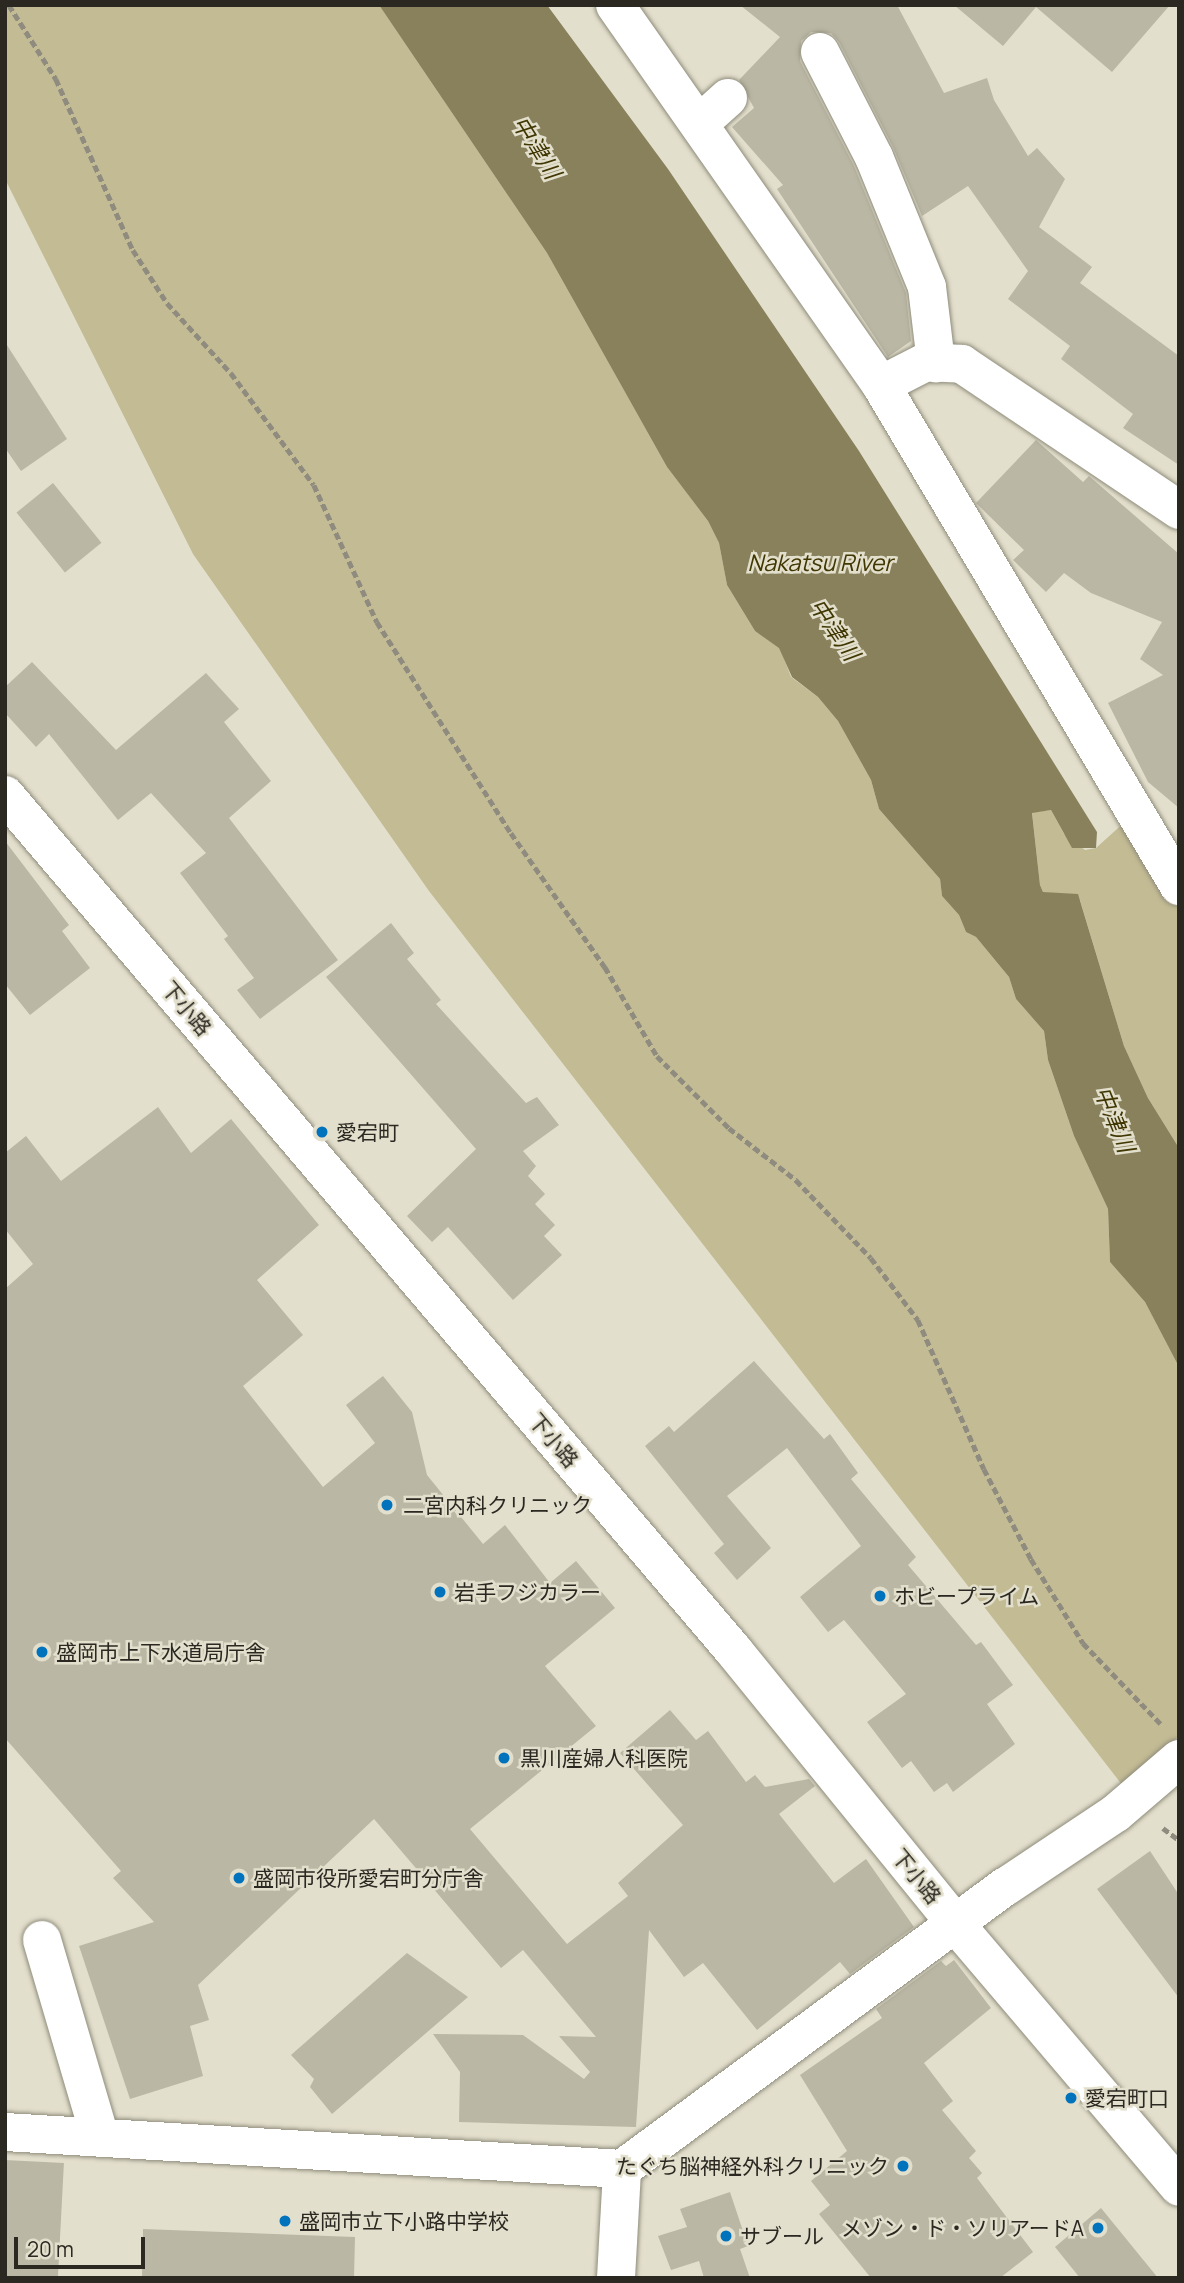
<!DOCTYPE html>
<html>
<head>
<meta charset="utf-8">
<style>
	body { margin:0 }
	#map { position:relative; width:1184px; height:2283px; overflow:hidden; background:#e3dfcd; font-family:Manrope,"Noto Sans JP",sans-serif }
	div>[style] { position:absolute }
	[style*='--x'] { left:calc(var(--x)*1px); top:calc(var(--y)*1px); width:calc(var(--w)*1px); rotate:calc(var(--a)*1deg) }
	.green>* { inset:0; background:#c3bb94 }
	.water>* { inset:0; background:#89815c }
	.building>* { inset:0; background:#bab7a5; transform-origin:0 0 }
	.path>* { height:4.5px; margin-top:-2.25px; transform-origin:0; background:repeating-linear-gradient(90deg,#8f8c7f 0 7px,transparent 0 10.5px) }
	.roads { filter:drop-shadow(0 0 2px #8f8c7b) drop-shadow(0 0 2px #8f8c7b) }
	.minor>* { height:38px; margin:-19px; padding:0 19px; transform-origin:19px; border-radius:19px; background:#fff }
	.dots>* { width:19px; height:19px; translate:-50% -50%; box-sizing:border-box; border:4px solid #e3dfcd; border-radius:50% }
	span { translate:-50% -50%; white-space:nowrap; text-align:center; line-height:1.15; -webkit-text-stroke:5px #e3dfcd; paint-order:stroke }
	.street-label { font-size:21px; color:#2a2821 }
	.poi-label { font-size:21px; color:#2a2821 }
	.left { translate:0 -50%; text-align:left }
	.right { translate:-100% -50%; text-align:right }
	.water-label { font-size:23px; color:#413703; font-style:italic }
	.frame { position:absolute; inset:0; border:7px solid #2a2821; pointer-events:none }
	.scale { position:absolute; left:14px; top:2237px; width:131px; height:32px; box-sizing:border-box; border:4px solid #2a2821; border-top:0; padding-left:9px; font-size:21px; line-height:24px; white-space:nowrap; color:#2a2821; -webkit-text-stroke:5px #e3dfcd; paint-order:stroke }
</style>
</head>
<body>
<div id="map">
	<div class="green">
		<i style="clip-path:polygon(5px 5px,379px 5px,547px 253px,667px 467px,708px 521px,719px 543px,727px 585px,755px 631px,780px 648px,791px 677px,818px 697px,838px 721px,871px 780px,879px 809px,940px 879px,942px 896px,959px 915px,966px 932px,976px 937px,1009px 977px,1016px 999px,1044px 1031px,1048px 1060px,1074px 1136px,1108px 1209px,1110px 1262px,1145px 1302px,1179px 1367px,1179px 1736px,1123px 1786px,429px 891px,193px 554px,5px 179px)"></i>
		<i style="clip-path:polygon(1051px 810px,1064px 834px,1085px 850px,1096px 848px,1127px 820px,1179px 903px,1179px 1148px,1148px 1098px,1124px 1046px,1080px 900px,1043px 892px,1040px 885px,1032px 812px)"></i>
	</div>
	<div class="water">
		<i style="clip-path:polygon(379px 5px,547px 5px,668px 169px,859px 451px,1097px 832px,1096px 848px,1072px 848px,1051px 810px,1032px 813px,1040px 885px,1043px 892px,1078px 894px,1124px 1046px,1148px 1098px,1179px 1148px,1179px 1367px,1145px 1302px,1110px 1262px,1108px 1209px,1074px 1136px,1048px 1060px,1044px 1031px,1016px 999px,1009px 977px,976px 937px,966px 932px,959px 915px,942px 896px,940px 879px,879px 809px,871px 780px,838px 721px,818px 697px,792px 677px,779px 648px,755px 631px,727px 585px,719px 543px,708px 521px,667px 467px,547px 253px)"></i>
	</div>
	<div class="building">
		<i style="clip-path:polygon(740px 5px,897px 5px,944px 93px,987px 78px,994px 100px,1028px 156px,1037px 148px,1065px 179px,1039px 227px,1092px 267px,1080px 283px,1179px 356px,1179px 465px,1123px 428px,1133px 414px,1061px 359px,1070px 346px,1008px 299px,1028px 271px,968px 186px,922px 216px,893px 147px,839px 42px,831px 33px,811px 32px,801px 41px,800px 61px,854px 166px,906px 293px,911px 341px,888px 357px,777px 189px,783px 185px,732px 127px,754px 108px,739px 80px,780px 37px)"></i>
		<i style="clip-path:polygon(954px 5px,1170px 5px,1112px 72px,1036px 7px,1003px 46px)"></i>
		<i style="clip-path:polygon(5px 342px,67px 439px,21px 471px,5px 448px)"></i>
		<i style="clip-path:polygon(1036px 440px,1083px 482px,1089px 476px,1179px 554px,1179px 808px,1148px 782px,1108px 703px,1163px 675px,1140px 659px,1162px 622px,1091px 593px,1064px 573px,1046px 592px,1013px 560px,1024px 550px,976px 503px)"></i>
		<i style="left:53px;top:483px;width:77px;height:47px;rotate:51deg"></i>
		<i style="clip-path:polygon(32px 662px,116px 750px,206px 673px,239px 709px,224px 722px,271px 781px,229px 818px,338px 960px,260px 1019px,237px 990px,254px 978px,224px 939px,228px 936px,180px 873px,206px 853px,151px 793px,118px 820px,49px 734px,36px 747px,5px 713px,5px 687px)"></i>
		<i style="clip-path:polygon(5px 841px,69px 925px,62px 931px,90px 968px,30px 1015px,5px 984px)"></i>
		<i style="clip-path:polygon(391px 923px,414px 953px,407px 959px,441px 1000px,436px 1004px,526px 1103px,537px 1097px,559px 1125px,523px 1151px,536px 1166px,528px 1176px,545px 1194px,535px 1204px,555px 1225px,544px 1236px,562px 1255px,513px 1300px,448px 1227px,432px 1242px,407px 1216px,476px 1149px,326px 977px)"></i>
		<i style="clip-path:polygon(158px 1107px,191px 1153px,231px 1119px,319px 1225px,257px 1280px,303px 1335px,243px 1386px,323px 1487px,375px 1443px,346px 1405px,383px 1376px,412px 1412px,427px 1475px,483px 1544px,505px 1525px,550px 1583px,576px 1561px,615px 1608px,545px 1666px,596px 1726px,470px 1829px,567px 1944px,628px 1896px,618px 1883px,683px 1825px,620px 1753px,670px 1710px,696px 1740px,708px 1731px,746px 1782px,755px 1775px,765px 1787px,809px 1779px,815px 1786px,779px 1814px,834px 1883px,866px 1859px,914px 1927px,850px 1974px,840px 1962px,757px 2030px,703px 1963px,684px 1977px,649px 1930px,636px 2127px,459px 2122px,460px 2072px,433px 2034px,523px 2035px,584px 2079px,590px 2072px,559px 2036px,596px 2037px,523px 1950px,501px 1968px,374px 1819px,198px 1985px,209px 2020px,190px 2026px,203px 2076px,130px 2099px,79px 1946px,154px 1922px,113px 1878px,121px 1871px,5px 1738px,5px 1289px,33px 1264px,5px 1229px,5px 1153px,26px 1136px,61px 1181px)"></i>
		<i style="clip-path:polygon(754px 1361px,824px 1439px,830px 1434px,858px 1473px,851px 1479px,916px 1557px,908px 1565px,976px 1645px,981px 1642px,1013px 1685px,987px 1704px,1015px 1744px,953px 1792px,947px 1783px,934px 1792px,911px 1761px,902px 1768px,867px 1722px,906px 1694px,844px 1620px,828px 1632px,800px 1597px,861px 1546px,787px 1448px,727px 1496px,771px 1548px,737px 1580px,714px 1553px,724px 1544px,645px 1446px,669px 1426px,674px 1432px)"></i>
		<i style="clip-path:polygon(1150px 1851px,1179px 1895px,1179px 1998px,1097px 1889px)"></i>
		<i style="clip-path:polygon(407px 1953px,468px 1997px,332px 2114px,310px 2087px,314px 2079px,291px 2055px)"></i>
		<i style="clip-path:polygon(954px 1960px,991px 2008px,924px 2063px,953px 2101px,942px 2110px,976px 2151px,969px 2158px,982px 2173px,977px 2178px,1033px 2252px,1000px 2278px,871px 2278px,819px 2214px,830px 2205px,811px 2181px,847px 2151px,800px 2075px,882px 2018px,876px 2009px,941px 1961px,946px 1966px)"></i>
		<i style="left:5px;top:2160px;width:59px;height:118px;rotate:3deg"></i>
		<i style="clip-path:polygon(730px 2192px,748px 2246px,740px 2249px,750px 2278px,704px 2278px,699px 2261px,671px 2270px,658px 2236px,687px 2227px,680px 2209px)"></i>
		<i style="clip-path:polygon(1101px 2208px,1158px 2278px,1080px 2278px,1055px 2247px)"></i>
		<i style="clip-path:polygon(143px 2229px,355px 2237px,354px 2278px,142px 2278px)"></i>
	</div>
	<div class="path">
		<i style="--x:9;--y:5;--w:88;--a:57.6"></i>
		<i style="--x:56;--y:79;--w:188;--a:65.8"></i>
		<i style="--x:133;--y:250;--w:63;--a:57.3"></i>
		<i style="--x:167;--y:303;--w:95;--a:47.6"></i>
		<i style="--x:231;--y:373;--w:139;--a:53.5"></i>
		<i style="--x:314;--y:485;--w:151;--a:65.3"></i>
		<i style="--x:377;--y:622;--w:250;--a:57.6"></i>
		<i style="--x:511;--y:833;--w:164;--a:55"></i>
		<i style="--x:605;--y:967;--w:103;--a:59.7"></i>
		<i style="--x:657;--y:1056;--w:102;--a:45"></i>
		<i style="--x:729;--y:1128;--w:85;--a:37.8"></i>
		<i style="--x:796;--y:1180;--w:108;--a:46.1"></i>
		<i style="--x:871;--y:1258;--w:78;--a:52.8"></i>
		<i style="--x:918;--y:1320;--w:163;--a:66.1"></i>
		<i style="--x:984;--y:1469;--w:102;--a:62.4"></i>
		<i style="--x:1031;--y:1559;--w:99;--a:58.2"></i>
		<i style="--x:1083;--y:1643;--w:112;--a:46.1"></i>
		<i style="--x:1163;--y:1828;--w:20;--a:37"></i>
	</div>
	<div class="roads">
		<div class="minor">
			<i style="--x:615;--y:5;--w:464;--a:55"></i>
			<i style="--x:881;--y:385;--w:583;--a:59.26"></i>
			<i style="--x:820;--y:52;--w:118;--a:62.8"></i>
			<i style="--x:874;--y:157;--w:140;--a:67.8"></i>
			<i style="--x:927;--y:287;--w:77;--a:83.2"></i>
			<i style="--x:699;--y:124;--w:39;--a:-42"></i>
			<i style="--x:881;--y:385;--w:51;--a:-27.1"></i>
			<i style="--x:926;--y:362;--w:36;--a:3"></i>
			<i style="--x:962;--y:364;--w:262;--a:33.9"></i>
			<i style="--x:5;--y:795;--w:1124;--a:49.58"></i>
			<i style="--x:734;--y:1651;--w:355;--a:50.9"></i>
			<i style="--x:958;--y:1927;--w:341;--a:49.6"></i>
			<i style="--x:42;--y:1940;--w:205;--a:73.6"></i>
			<i style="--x:5;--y:2132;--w:618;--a:3.43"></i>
			<i style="--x:622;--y:2169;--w:476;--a:-36.4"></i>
			<i style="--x:1005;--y:1887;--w:133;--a:-33.7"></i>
			<i style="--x:1116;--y:1813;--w:83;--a:-40.6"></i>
			<i style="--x:616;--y:2278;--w:109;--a:-86.8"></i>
		</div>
	</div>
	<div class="dots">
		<i style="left:322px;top:1132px;background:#0172bc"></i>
		<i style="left:387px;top:1505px;background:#0172bc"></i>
		<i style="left:440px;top:1592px;background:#0172bc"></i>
		<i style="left:880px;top:1596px;background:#0172bc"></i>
		<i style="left:42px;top:1652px;background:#0172bc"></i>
		<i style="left:504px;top:1758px;background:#0172bc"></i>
		<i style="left:239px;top:1878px;background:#0172bc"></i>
		<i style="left:1071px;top:2098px;background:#0172bc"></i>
		<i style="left:903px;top:2166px;background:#0172bc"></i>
		<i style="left:285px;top:2221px;background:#0172bc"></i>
		<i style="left:1098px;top:2228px;background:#0172bc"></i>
		<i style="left:726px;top:2236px;background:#0172bc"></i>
	</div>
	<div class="street-label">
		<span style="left:187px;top:1008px;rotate:50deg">下小路</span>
		<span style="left:554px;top:1440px;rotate:50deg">下小路</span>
		<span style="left:917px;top:1876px;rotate:51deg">下小路</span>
	</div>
	<div class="poi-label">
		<span class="left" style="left:336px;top:1132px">愛宕町</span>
		<span class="left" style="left:403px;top:1505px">二宮内科クリニック</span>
		<span class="left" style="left:454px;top:1592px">岩手フジカラー</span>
		<span class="left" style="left:894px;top:1596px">ホビープライム</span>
		<span class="left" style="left:56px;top:1652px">盛岡市上下水道局庁舎</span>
		<span class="left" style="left:520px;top:1758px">黒川産婦人科医院</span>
		<span class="left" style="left:253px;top:1878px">盛岡市役所愛宕町分庁舎</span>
		<span class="left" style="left:1085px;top:2098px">愛宕町口</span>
		<span class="right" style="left:889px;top:2166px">たぐち脳神経外科クリニック</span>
		<span class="left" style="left:299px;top:2221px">盛岡市立下小路中学校</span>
		<span class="right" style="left:1084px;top:2228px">メゾン・ド・ソリアードA</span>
		<span class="left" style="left:740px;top:2236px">サブール</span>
	</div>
	<div class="water-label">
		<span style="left:537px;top:147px;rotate:58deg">中津川</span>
		<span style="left:820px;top:562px">Nakatsu River</span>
		<span style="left:835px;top:629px;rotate:56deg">中津川</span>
		<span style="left:1115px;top:1119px;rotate:68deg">中津川</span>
	</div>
	<div class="frame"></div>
	<div class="scale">20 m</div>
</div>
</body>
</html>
